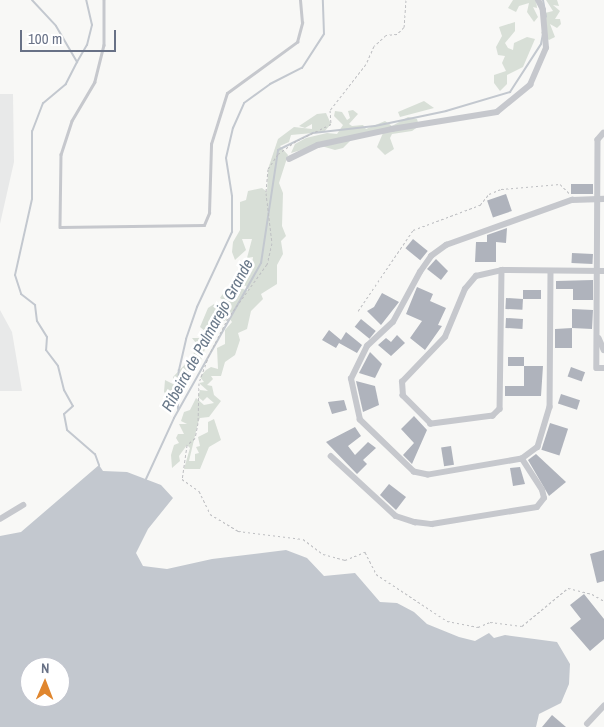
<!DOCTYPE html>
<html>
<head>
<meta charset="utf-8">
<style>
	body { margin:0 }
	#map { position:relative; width:604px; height:727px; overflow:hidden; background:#f8f8f6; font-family:"Archivo Narrow",sans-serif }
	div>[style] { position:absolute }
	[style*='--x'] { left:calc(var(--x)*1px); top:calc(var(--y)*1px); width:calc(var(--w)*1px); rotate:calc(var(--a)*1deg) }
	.built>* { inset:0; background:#e8e9e9 }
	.green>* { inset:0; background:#d8dfd7 }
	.water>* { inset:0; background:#c3c8cf }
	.stream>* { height:2px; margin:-1px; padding:0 1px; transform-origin:1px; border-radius:1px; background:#c3c8cf }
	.building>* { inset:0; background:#afb3bc; transform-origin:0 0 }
	.path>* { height:1px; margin-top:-0.5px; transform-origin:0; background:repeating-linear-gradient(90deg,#bebfc2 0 2.5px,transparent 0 5px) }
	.service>* { height:2.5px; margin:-1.25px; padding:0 1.25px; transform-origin:1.25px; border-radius:1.25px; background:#c6c8cd }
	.minor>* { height:5.5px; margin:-2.75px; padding:0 2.75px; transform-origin:2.75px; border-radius:2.75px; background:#c6c8cd }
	span { translate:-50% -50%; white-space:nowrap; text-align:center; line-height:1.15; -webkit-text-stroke:5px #fff; paint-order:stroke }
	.water-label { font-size:16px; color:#697889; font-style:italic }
	.north { position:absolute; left:20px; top:657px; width:50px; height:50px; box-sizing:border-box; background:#fff; border:1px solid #c3c6cf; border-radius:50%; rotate:1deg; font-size:14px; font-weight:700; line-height:20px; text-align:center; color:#687186 }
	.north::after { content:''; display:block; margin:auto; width:18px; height:22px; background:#e0862e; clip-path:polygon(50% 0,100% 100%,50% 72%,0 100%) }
	.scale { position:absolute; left:20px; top:30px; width:96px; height:22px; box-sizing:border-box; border:2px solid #687186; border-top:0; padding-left:6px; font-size:15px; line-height:18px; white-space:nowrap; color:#687186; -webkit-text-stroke:4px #fff; paint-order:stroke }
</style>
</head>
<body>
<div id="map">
	<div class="built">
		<i style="clip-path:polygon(0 94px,13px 94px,14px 162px,0 224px)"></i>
		<i style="clip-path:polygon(0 310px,12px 332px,22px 391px,0 391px)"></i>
	</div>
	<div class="green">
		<i style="clip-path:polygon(513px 0,536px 0,537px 8px,533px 7px,538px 17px,534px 22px,527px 12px,529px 3px,519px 6px,516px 12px,508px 8px)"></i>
		<i style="clip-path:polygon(546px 0,557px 0,559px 6px,553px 5px,560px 11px,555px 19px,560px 19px,561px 24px,557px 28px,550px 24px,555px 37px,549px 40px,541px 33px,546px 25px,545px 13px,553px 11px)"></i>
		<i style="clip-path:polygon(515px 22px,515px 31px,505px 43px,508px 48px,513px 50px,514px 43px,527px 37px,535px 39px,523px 67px,507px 75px,507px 84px,500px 91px,494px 83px,494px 75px,506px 71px,502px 63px,505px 56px,498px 55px,496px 47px,502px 36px,499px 27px)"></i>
		<i style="clip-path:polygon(424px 101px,434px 108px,400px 117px,398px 112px)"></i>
		<i style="clip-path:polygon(353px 110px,358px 114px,349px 124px,352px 126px,363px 125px,366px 129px,385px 121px,392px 126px,408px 117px,417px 119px,419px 126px,412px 131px,392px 134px,390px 138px,394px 149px,385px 155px,377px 147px,383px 133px,356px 135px,343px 148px,335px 150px,318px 145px,291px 153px,295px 144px,306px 138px,327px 133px,337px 134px,343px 125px,334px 116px,335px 111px,342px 112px,347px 120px,350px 118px,348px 111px)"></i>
		<i style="clip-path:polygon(326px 113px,331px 124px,324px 132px,291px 135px,289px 142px,280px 146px,288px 155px,279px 183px,283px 193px,282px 226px,286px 236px,281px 241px,283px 254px,277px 265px,277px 284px,261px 294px,263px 299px,251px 311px,247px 329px,238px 333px,240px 340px,235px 355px,225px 362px,221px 376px,211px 376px,213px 379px,207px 385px,212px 386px,214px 395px,221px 401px,209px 417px,200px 418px,198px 423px,189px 461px,195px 461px,195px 454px,199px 453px,196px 447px,200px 446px,198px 437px,208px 432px,208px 422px,214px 419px,221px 440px,209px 447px,200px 469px,184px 469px,190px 448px,187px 445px,179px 456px,180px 461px,172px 468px,171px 455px,174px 445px,179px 443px,176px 438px,178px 434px,184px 434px,179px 424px,187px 424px,181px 421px,184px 412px,190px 410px,196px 398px,204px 405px,214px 403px,207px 397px,203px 401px,198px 397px,200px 390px,208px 391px,199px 383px,204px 382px,200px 377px,206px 370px,211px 367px,218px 369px,217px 348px,225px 344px,225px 330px,232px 322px,229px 318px,218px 325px,217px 333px,210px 336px,199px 365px,188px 374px,190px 380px,173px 389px,173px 394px,178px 388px,182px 389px,169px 408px,163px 409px,168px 396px,164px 392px,165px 380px,175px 385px,173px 377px,193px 356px,196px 343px,192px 338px,201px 338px,206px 332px,200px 327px,208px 308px,214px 304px,222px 313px,227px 302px,220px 298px,224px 292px,229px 297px,240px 288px,249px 291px,246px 286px,232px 281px,238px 279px,244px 265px,252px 264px,253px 257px,247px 258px,252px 239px,242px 239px,246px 250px,235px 260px,232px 252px,233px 242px,240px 230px,240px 202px,246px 200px,248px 191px,262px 188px,267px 192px,268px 169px,278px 139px,294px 127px,312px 129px,312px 124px,305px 128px,299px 126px,317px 114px)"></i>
	</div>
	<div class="water">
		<i style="clip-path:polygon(evenodd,99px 465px,103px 471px,127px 472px,161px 485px,173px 498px,148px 529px,136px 553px,143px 566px,167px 569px,212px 559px,286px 550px,307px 558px,324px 576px,355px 573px,380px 602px,397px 603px,414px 612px,427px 624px,459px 637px,475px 641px,489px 633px,494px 638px,505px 635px,557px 642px,570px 664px,569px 684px,561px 703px,539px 714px,536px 727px,0 727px,0 536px,21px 532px,99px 465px,30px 667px,60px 667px,60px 697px,30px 697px,30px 667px)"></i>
	</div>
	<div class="stream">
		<i style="--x:32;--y:0;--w:35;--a:47"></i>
		<i style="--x:56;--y:26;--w:42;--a:59.7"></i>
		<i style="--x:77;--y:62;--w:25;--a:117"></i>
		<i style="--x:66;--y:84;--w:30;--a:140"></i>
		<i style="--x:43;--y:103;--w:30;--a:111"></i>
		<i style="--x:32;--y:131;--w:68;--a:90"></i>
		<i style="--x:32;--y:199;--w:78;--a:102.6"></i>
		<i style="--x:15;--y:275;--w:20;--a:72"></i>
		<i style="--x:21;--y:294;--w:18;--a:38"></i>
		<i style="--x:35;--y:305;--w:16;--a:83"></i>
		<i style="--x:37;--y:321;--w:19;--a:58"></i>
		<i style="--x:47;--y:337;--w:13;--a:94"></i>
		<i style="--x:46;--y:350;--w:20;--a:53"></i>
		<i style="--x:58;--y:366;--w:25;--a:76"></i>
		<i style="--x:64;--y:390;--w:18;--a:61"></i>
		<i style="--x:73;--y:406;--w:12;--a:138"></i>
		<i style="--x:64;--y:414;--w:16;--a:79"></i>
		<i style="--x:67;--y:430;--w:37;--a:41"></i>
		<i style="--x:95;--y:454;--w:12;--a:70"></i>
		<i style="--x:543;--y:0;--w:17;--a:80"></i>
		<i style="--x:77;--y:62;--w:20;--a:-60"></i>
		<i style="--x:87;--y:45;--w:21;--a:-76"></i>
		<i style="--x:92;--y:25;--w:26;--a:-103"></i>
		<i style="--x:178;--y:409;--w:39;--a:-89"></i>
		<i style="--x:179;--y:370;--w:32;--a:-77"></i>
		<i style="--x:186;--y:339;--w:34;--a:-71"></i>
		<i style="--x:197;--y:307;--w:83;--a:-65"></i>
		<i style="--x:232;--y:232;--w:36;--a:-90"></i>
		<i style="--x:232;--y:196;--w:38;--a:-99"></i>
		<i style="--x:226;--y:158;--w:31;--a:-77"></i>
		<i style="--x:233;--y:128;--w:27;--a:-66"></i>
		<i style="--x:244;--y:103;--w:32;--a:-36"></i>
		<i style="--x:270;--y:84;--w:36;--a:-27"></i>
		<i style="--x:302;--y:68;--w:40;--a:-57.1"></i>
		<i style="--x:324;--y:34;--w:34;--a:-92"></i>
		<i style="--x:146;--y:479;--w:67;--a:-65.3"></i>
		<i style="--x:174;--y:418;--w:178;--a:-60.7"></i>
		<i style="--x:261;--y:263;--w:114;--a:-81.4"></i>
		<i style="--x:278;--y:150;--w:39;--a:-26"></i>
		<i style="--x:313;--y:133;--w:62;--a:-6.4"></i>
		<i style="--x:375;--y:126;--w:73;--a:-11.9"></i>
		<i style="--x:446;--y:111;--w:67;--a:-16.5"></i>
		<i style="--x:510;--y:92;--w:57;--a:-57.1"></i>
		<i style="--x:541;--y:44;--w:10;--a:-79"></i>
	</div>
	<div class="building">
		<i style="left:571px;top:184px;width:22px;height:10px"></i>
		<i style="left:506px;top:194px;width:18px;height:20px;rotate:71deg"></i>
		<i style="clip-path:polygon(507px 228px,506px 243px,496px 242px,496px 262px,475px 262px,476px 242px,487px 242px,487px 235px)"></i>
		<i style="left:413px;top:239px;width:19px;height:12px;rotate:39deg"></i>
		<i style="left:572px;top:253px;width:21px;height:10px;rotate:3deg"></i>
		<i style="clip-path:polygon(436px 259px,448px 271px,441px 280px,427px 269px)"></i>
		<i style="clip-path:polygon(593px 280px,593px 300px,573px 300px,573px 289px,556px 289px,556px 281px)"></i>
		<i style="clip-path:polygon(417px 287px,433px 294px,430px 301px,446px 308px,438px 325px,442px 326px,425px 350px,410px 338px,422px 321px,406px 314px)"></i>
		<i style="left:523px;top:290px;width:18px;height:9px"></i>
		<i style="clip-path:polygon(382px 293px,399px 302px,381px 325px,367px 311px,374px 307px)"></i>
		<i style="left:506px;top:298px;width:17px;height:11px;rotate:3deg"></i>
		<i style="clip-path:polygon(572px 309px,593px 310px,592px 329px,572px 328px,572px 348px,555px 348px,555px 329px,572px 328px)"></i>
		<i style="left:506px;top:318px;width:17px;height:10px;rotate:3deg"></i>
		<i style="left:361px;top:319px;width:19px;height:10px;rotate:39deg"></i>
		<i style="clip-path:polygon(329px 330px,341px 340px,346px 332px,362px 345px,357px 353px,339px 343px,336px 348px,322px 340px)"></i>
		<i style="clip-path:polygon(397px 335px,405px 343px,391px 356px,378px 345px,386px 338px,391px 342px)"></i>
		<i style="clip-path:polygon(370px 352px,382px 364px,375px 378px,359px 373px)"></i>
		<i style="left:508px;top:357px;width:16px;height:9px"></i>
		<i style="clip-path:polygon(524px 366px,543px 366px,541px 396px,505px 396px,505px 386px,524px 386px)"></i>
		<i style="left:571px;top:367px;width:15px;height:10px;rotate:20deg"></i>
		<i style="clip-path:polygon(356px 381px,375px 386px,379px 405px,363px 412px)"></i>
		<i style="left:561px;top:394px;width:20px;height:10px;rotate:18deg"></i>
		<i style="clip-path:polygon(344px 400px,347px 410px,332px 414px,328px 402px)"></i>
		<i style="clip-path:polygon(414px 416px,427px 430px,412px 464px,403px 455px,414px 443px,401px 429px)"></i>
		<i style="left:550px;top:423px;width:19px;height:28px;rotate:18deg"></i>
		<i style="clip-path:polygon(355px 427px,361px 436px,348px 446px,355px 455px,368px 442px,376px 448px,363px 460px,367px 464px,357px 474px,326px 442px)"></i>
		<i style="left:451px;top:446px;width:19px;height:10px;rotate:81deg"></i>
		<i style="clip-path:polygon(536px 454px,566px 482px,549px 496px,528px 460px)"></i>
		<i style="clip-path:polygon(520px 467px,525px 484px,513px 486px,510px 468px)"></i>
		<i style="clip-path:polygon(389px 484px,406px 497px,396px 510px,380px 495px)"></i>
		<i style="clip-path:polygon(604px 550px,604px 581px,597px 583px,590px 554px)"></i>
		<i style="clip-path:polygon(584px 594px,604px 619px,604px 639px,590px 651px,570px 628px,581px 619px,570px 605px)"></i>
		<i style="clip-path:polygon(552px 715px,566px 727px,542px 727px)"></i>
	</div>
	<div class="path">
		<i style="--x:406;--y:0;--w:27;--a:94"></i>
		<i style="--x:404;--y:27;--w:10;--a:135"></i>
		<i style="--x:397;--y:34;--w:11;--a:175"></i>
		<i style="--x:386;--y:35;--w:16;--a:137"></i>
		<i style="--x:374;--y:46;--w:20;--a:114"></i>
		<i style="--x:366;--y:64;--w:58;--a:128"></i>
		<i style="--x:330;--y:110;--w:14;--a:86"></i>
		<i style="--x:331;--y:124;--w:39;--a:154"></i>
		<i style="--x:296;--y:141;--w:22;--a:144"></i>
		<i style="--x:278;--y:154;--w:18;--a:124"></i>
		<i style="--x:268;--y:169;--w:24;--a:95"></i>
		<i style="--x:266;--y:193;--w:50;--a:83.2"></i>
		<i style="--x:272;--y:243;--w:22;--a:103"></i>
		<i style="--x:267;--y:264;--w:67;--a:125.8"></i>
		<i style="--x:228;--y:318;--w:42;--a:117.2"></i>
		<i style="--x:209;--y:355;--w:30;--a:110"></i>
		<i style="--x:199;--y:383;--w:40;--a:91.4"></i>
		<i style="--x:198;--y:423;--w:15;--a:101"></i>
		<i style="--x:195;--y:438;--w:11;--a:139"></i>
		<i style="--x:187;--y:445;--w:34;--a:98"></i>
		<i style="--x:182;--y:479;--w:21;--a:35"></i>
		<i style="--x:199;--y:491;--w:25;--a:64"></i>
		<i style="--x:210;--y:514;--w:33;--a:31"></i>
		<i style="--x:238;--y:531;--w:65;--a:7"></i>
		<i style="--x:303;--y:539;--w:25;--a:37"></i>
		<i style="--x:323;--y:554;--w:23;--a:15"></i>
		<i style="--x:345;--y:560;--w:22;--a:-22"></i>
		<i style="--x:365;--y:552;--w:25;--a:63"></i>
		<i style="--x:376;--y:574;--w:85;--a:33.5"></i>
		<i style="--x:447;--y:621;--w:32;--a:11"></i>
		<i style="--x:478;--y:627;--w:13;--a:-23"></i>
		<i style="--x:490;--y:622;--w:32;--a:7"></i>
		<i style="--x:522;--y:626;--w:60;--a:-39.6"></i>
		<i style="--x:568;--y:588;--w:25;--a:14"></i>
		<i style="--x:592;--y:594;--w:14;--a:30"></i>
		<i style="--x:358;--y:311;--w:98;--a:-55.8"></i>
		<i style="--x:413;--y:230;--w:72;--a:-20.5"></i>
		<i style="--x:480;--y:205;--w:14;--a:-51"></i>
		<i style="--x:489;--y:194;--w:13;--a:-23"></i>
		<i style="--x:501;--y:189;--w:59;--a:-4.8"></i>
		<i style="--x:560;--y:184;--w:14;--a:45"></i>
	</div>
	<div class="service">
		<i style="--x:104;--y:0;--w:45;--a:90"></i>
		<i style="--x:104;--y:45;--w:38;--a:104"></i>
		<i style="--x:95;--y:82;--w:45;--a:120.5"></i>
		<i style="--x:72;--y:121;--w:35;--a:108"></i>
		<i style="--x:61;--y:154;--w:73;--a:90.8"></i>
		<i style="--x:60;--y:227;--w:144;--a:-0.8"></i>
		<i style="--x:204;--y:225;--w:13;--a:-67"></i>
		<i style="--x:209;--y:213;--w:69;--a:-88.3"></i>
		<i style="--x:211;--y:144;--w:53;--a:-72.6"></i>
		<i style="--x:227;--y:93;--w:87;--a:-36.1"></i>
		<i style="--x:297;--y:42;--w:20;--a:-75"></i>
		<i style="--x:302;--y:23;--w:23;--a:-95"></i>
	</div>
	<div class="minor">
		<i style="--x:604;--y:133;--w:9;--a:131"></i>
		<i style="--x:598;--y:140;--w:228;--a:90.3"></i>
		<i style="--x:597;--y:368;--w:7;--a:0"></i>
		<i style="--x:289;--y:159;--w:32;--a:-26"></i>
		<i style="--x:318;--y:145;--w:76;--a:-12.2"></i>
		<i style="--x:392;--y:129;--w:106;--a:-9.2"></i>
		<i style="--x:497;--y:112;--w:43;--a:-39.3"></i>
		<i style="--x:530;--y:85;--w:40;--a:-66.6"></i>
		<i style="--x:546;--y:48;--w:38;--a:-95"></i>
		<i style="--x:543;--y:10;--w:11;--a:-117"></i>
		<i style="--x:502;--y:270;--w:139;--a:90.8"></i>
		<i style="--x:500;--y:409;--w:10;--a:135"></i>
		<i style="--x:493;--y:416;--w:63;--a:172.6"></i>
		<i style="--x:431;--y:424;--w:40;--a:-135"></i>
		<i style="--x:403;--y:396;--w:14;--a:-94"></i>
		<i style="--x:402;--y:382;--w:62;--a:-46.3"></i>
		<i style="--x:445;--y:337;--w:52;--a:-67.4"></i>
		<i style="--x:465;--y:289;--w:17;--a:-50"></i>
		<i style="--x:476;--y:276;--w:27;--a:-13"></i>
		<i style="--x:502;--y:270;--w:102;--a:0.6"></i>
		<i style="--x:551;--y:271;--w:136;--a:90.4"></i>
		<i style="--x:550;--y:407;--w:42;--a:106.7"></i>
		<i style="--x:538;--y:447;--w:20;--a:143"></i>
		<i style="--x:522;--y:459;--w:95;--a:170.3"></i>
		<i style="--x:428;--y:475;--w:14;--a:-168"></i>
		<i style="--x:414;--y:472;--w:75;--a:-136.1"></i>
		<i style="--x:360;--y:420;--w:42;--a:-102.4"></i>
		<i style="--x:351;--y:379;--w:37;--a:-64"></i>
		<i style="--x:367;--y:346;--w:35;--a:-43"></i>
		<i style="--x:393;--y:322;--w:57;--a:-61.6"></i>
		<i style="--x:420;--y:272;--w:19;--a:-55"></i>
		<i style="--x:431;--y:256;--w:19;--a:-36"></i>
		<i style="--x:446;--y:245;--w:134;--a:-19.7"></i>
		<i style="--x:572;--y:200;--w:32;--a:-2"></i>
		<i style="--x:599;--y:338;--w:13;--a:67"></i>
		<i style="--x:331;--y:456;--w:88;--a:42.7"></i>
		<i style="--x:396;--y:516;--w:20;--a:18"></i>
		<i style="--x:415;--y:522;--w:17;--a:7"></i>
		<i style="--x:432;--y:524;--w:106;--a:-9.2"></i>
		<i style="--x:537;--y:507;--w:11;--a:-52"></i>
		<i style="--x:544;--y:498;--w:8;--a:-104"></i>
		<i style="--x:542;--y:490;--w:37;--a:-123"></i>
		<i style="--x:0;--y:519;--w:27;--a:-31"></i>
		<i style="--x:587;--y:724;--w:25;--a:-47"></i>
	</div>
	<div class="water-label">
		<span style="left:207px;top:335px;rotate:-61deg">Ribeira de Palmarejo Grande</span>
	</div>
	<div class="north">N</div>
	<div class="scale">100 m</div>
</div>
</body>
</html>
